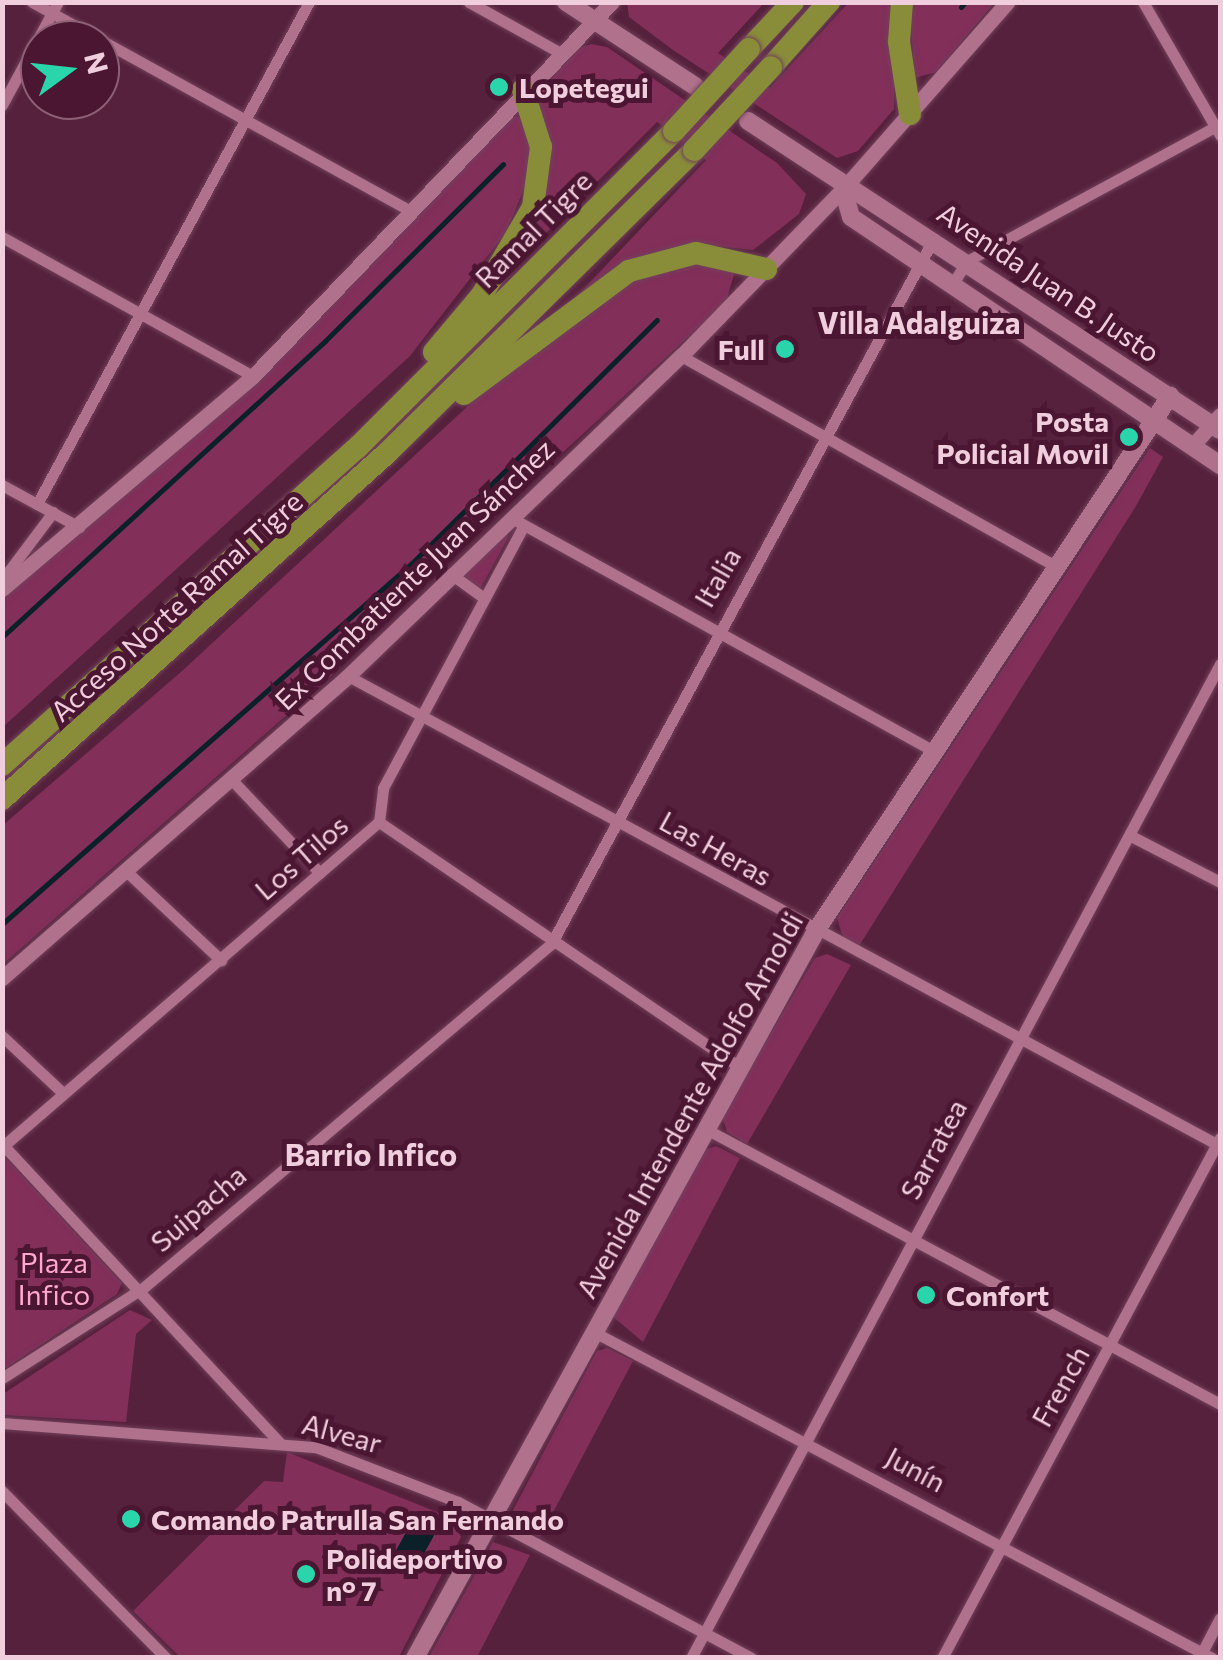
<!DOCTYPE html>
<html>
<head>
<meta charset="utf-8">
<style>
	body { margin:0 }
	#map { position:relative; width:1223px; height:1660px; overflow:hidden; background:#56213c; font-family:Commissioner,sans-serif }
	div>[style] { position:absolute }
	[style*='--x'] { left:calc(var(--x)*1px); top:calc(var(--y)*1px); width:calc(var(--w)*1px); rotate:calc(var(--a)*1deg) }
	.green>* { inset:0; background:#822f5a }
	.water>* { inset:0; background:#0c2029; transform-origin:0 0 }
	.stream>* { height:5px; margin:-2.5px; padding:0 2.5px; transform-origin:2.5px; border-radius:2.5px; background:#0c2029 }
	.roads { filter:drop-shadow(0 0 2px #71415b) drop-shadow(0 0 2px #71415b) }
	.minor>* { height:11px; margin:-5.5px; padding:0 5.5px; transform-origin:5.5px; border-radius:5.5px; background:#b0718d }
	.tertiary>* { height:15px; margin:-7.5px; padding:0 7.5px; transform-origin:7.5px; border-radius:7.5px; background:#b0718d }
	.secondary>* { height:18px; margin:-9px; padding:0 9px; transform-origin:9px; border-radius:9px; background:#b0718d }
	.motorway>* { height:22px; margin:-11px; padding:0 11px; transform-origin:11px; border-radius:11px; background:#898d3a }
	.bridges { filter:drop-shadow(0 0 2px #71415b) drop-shadow(0 0 2px #71415b) }
	.motorway-bridge>* { height:22px; margin:-11px; padding:0 11px; transform-origin:11px; border-radius:11px; background:#898d3a }
	.dots>* { width:28px; height:28px; translate:-50% -50%; box-sizing:border-box; border:5px solid #4b1632; border-radius:50% }
	span { translate:-50% -50%; white-space:nowrap; text-align:center; line-height:1.15; -webkit-text-stroke:10px #4b1632; paint-order:stroke }
	.poi-label { font-size:28px; color:#f1cedd; font-weight:700 }
	.left { translate:0 -50%; text-align:left }
	.right { translate:-100% -50%; text-align:right }
	.street-label { font-size:28px; color:#f1cedd }
	.park-label { font-size:28px; color:#ffa7ce }
	.neighbourhood-label { font-size:30px; color:#f1cedd; font-weight:700 }
	.frame { position:absolute; inset:0; border:5px solid #f1cedd; pointer-events:none }
	.north { position:absolute; left:20px; top:20px; width:100px; height:100px; box-sizing:border-box; background:#4b1632; border:2px solid #8d6076; border-radius:50%; rotate:75deg; font-size:28px; font-weight:700; line-height:40px; text-align:center; color:#f1cedd }
	.north::after { content:''; display:block; margin:auto; width:35px; height:45px; background:#2bd5ac; clip-path:polygon(50% 0,100% 100%,50% 72%,0 100%) }
</style>
</head>
<body>
<div id="map">
	<div class="green">
		<i style="clip-path:polygon(627px 2px,764px 3px,718px 53px,770px 88px,848px 3px,895px 3px,894px 109px,858px 151px,837px 158px,673px 50px,629px 17px)"></i>
		<i style="clip-path:polygon(909px 3px,994px 3px,936px 72px,915px 78px)"></i>
		<i style="clip-path:polygon(591px 44px,607px 47px,777px 163px,806px 194px,799px 214px,753px 250px,706px 245px,574px 299px,706px 160px,657px 122px,492px 287px,532px 217px,539px 92px,579px 48px)"></i>
		<i style="clip-path:polygon(511px 114px,523px 119px,532px 138px,526px 183px,507px 231px,410px 356px,3px 727px,3px 598px,259px 379px)"></i>
		<i style="clip-path:polygon(696px 263px,735px 271px,726px 302px,442px 564px,329px 678px,3px 964px,2px 826px,181px 672px,496px 380px,620px 285px)"></i>
		<i style="clip-path:polygon(1150px 448px,1163px 457px,1136px 506px,859px 946px,843px 938px,837px 918px)"></i>
		<i style="clip-path:polygon(507px 534px,508px 538px,479px 591px,461px 577px)"></i>
		<i style="clip-path:polygon(827px 954px,851px 965px,747px 1144px,727px 1132px,722px 1116px,815px 958px)"></i>
		<i style="clip-path:polygon(716px 1146px,740px 1158px,643px 1342px,612px 1316px,701px 1151px)"></i>
		<i style="clip-path:polygon(4px 1156px,122px 1283px,117px 1294px,3px 1370px)"></i>
		<i style="clip-path:polygon(130px 1310px,152px 1320px,136px 1334px,126px 1422px,3px 1415px,3px 1394px)"></i>
		<i style="clip-path:polygon(607px 1348px,633px 1361px,540px 1537px,517px 1526px,513px 1510px,597px 1351px)"></i>
		<i style="clip-path:polygon(287px 1452px,452px 1518px,461px 1537px,399px 1657px,180px 1657px,133px 1611px,264px 1481px,283px 1482px)"></i>
		<i style="clip-path:polygon(493px 1542px,530px 1555px,477px 1657px,429px 1657px)"></i>
	</div>
	<div class="water">
		<i style="left:414px;top:1518px;width:26px;height:53px;rotate:29deg"></i>
	</div>
	<div class="stream">
		<i style="--x:961;--y:7;--w:6;--a:-51"></i>
		<i style="--x:2;--y:637;--w:438;--a:-42.5"></i>
		<i style="--x:325;--y:341;--w:251;--a:-44.8"></i>
		<i style="--x:2;--y:924;--w:546;--a:-41.36"></i>
		<i style="--x:412;--y:563;--w:345;--a:-44.8"></i>
	</div>
	<div class="roads">
		<div class="minor">
			<i style="--x:32;--y:2;--w:433;--a:28.9"></i>
			<i style="--x:469;--y:2;--w:103;--a:29.1"></i>
			<i style="--x:1143;--y:2;--w:154;--a:59.9"></i>
			<i style="--x:2;--y:105;--w:117;--a:-61.5"></i>
			<i style="--x:2;--y:237;--w:287;--a:29"></i>
			<i style="--x:952;--y:285;--w:28;--a:-58"></i>
			<i style="--x:967;--y:261;--w:288;--a:-28.4"></i>
			<i style="--x:681;--y:356;--w:429;--a:29.3"></i>
			<i style="--x:2;--y:485;--w:88;--a:28.6"></i>
			<i style="--x:37;--y:504;--w:571;--a:-61.55"></i>
			<i style="--x:517;--y:521;--w:478;--a:28.9"></i>
			<i style="--x:451;--y:574;--w:41;--a:36"></i>
			<i style="--x:2;--y:580;--w:85;--a:-53.1"></i>
			<i style="--x:348;--y:676;--w:991;--a:28.32"></i>
			<i style="--x:231;--y:779;--w:129;--a:46.6"></i>
			<i style="--x:379;--y:822;--w:433;--a:34.2"></i>
			<i style="--x:1131;--y:836;--w:100;--a:27.3"></i>
			<i style="--x:125;--y:870;--w:132;--a:43.2"></i>
			<i style="--x:2;--y:1036;--w:83;--a:43.1"></i>
			<i style="--x:704;--y:1128;--w:585;--a:28.14"></i>
			<i style="--x:4;--y:1146;--w:405;--a:47.1"></i>
			<i style="--x:2;--y:1147;--w:498;--a:-40.8"></i>
			<i style="--x:379;--y:822;--w:34;--a:-83"></i>
			<i style="--x:383;--y:788;--w:298;--a:-61.8"></i>
			<i style="--x:594;--y:1332;--w:699;--a:27.81"></i>
			<i style="--x:2;--y:1378;--w:167;--a:-32.6"></i>
			<i style="--x:143;--y:1288;--w:534;--a:-40.14"></i>
			<i style="--x:551;--y:944;--w:803;--a:-61.52"></i>
			<i style="--x:2;--y:1423;--w:315;--a:4.4"></i>
			<i style="--x:316;--y:1447;--w:152;--a:21.2"></i>
			<i style="--x:458;--y:1502;--w:332;--a:28"></i>
			<i style="--x:2;--y:1491;--w:234;--a:45.5"></i>
			<i style="--x:691;--y:1658;--w:1126;--a:-61.98"></i>
			<i style="--x:942;--y:1658;--w:590;--a:-61.87"></i>
			<i style="--x:1199;--y:1658;--w:45;--a:-62.3"></i>
		</div>
		<div class="tertiary">
			<i style="--x:1193;--y:445;--w:40;--a:-48"></i>
			<i style="--x:2;--y:589;--w:329;--a:-40.3"></i>
			<i style="--x:253;--y:376;--w:518;--a:-46.17"></i>
			<i style="--x:2;--y:978;--w:459;--a:-41.1"></i>
			<i style="--x:348;--y:676;--w:462;--a:-43.9"></i>
			<i style="--x:681;--y:356;--w:233;--a:-45.9"></i>
			<i style="--x:843;--y:189;--w:249;--a:-48.7"></i>
		</div>
		<div class="secondary">
			<i style="--x:566;--y:2;--w:154;--a:33.1"></i>
			<i style="--x:748;--y:121;--w:564;--a:33.21"></i>
			<i style="--x:843;--y:189;--w:29;--a:74"></i>
			<i style="--x:851;--y:217;--w:445;--a:33.9"></i>
			<i style="--x:415;--y:1658;--w:830;--a:-61.12"></i>
			<i style="--x:816;--y:931;--w:642;--a:-56.51"></i>
		</div>
		<div class="motorway">
			<i style="--x:902;--y:2;--w:40;--a:94.3"></i>
			<i style="--x:899;--y:42;--w:73;--a:81.3"></i>
			<i style="--x:749;--y:49;--w:64;--a:-46.9"></i>
			<i style="--x:771;--y:67;--w:87;--a:-48.3"></i>
			<i style="--x:434;--y:352;--w:75;--a:-49.9"></i>
			<i style="--x:482;--y:295;--w:102;--a:-59.9"></i>
			<i style="--x:533;--y:207;--w:61;--a:-82.4"></i>
			<i style="--x:541;--y:147;--w:60;--a:-107.5"></i>
			<i style="--x:464;--y:394;--w:206;--a:-36.7"></i>
			<i style="--x:629;--y:271;--w:69;--a:-15"></i>
			<i style="--x:696;--y:253;--w:72;--a:12.9"></i>
			<i style="--x:2;--y:765;--w:476;--a:-41.8"></i>
			<i style="--x:357;--y:448;--w:448;--a:-45"></i>
			<i style="--x:2;--y:799;--w:516;--a:-41.94"></i>
			<i style="--x:386;--y:454;--w:433;--a:-44.6"></i>
		</div>
	</div>
	<div class="bridges">
		<div class="motorway-bridge">
			<i style="--x:674;--y:131;--w:111;--a:-47.6"></i>
			<i style="--x:694;--y:150;--w:113;--a:-47.1"></i>
		</div>
	</div>
	<div class="dots">
		<i style="left:499px;top:87px;background:#2bd5ac"></i>
		<i style="left:785px;top:349px;background:#2bd5ac"></i>
		<i style="left:1129px;top:437px;background:#2bd5ac"></i>
		<i style="left:926px;top:1295px;background:#2bd5ac"></i>
		<i style="left:131px;top:1519px;background:#2bd5ac"></i>
		<i style="left:306px;top:1574px;background:#2bd5ac"></i>
	</div>
	<div class="poi-label">
		<span class="left" style="left:519px;top:87px">Lopetegui</span>
		<span class="right" style="left:765px;top:349px">Full</span>
		<span class="right" style="left:1109px;top:437px">Posta<br>Policial Movil</span>
		<span class="left" style="left:946px;top:1295px">Confort</span>
		<span class="left" style="left:151px;top:1519px">Comando Patrulla San Fernando</span>
		<span class="left" style="left:326px;top:1574px">Polideportivo<br>n° 7</span>
	</div>
	<div class="street-label">
		<span style="left:533px;top:229px;rotate:-45deg">Ramal Tigre</span>
		<span style="left:1049px;top:282px;rotate:34deg">Avenida Juan B. Justo</span>
		<span style="left:414px;top:574px;rotate:-44deg">Ex Combatiente Juan Sánchez</span>
		<span style="left:717px;top:577px;rotate:-60deg">Italia</span>
		<span style="left:176px;top:606px;rotate:-42deg">Acceso Norte Ramal Tigre</span>
		<span style="left:716px;top:848px;rotate:29deg">Las Heras</span>
		<span style="left:301px;top:857px;rotate:-41deg">Los Tilos</span>
		<span style="left:689px;top:1105px;rotate:-61deg">Avenida Intendente Adolfo Arnoldi</span>
		<span style="left:933px;top:1149px;rotate:-62deg">Sarratea</span>
		<span style="left:198px;top:1208px;rotate:-41deg">Suipacha</span>
		<span style="left:1060px;top:1386px;rotate:-61deg">French</span>
		<span style="left:342px;top:1433px;rotate:15deg">Alvear</span>
		<span style="left:916px;top:1469px;rotate:28deg">Junín</span>
	</div>
	<div class="park-label">
		<span style="left:54px;top:1278px">Plaza<br>Infico</span>
	</div>
	<div class="neighbourhood-label">
		<span style="left:919px;top:322px">Villa Adalguiza</span>
		<span style="left:371px;top:1154px">Barrio Infico</span>
	</div>
	<div class="frame"></div>
	<div class="north">N</div>
</div>
</body>
</html>
